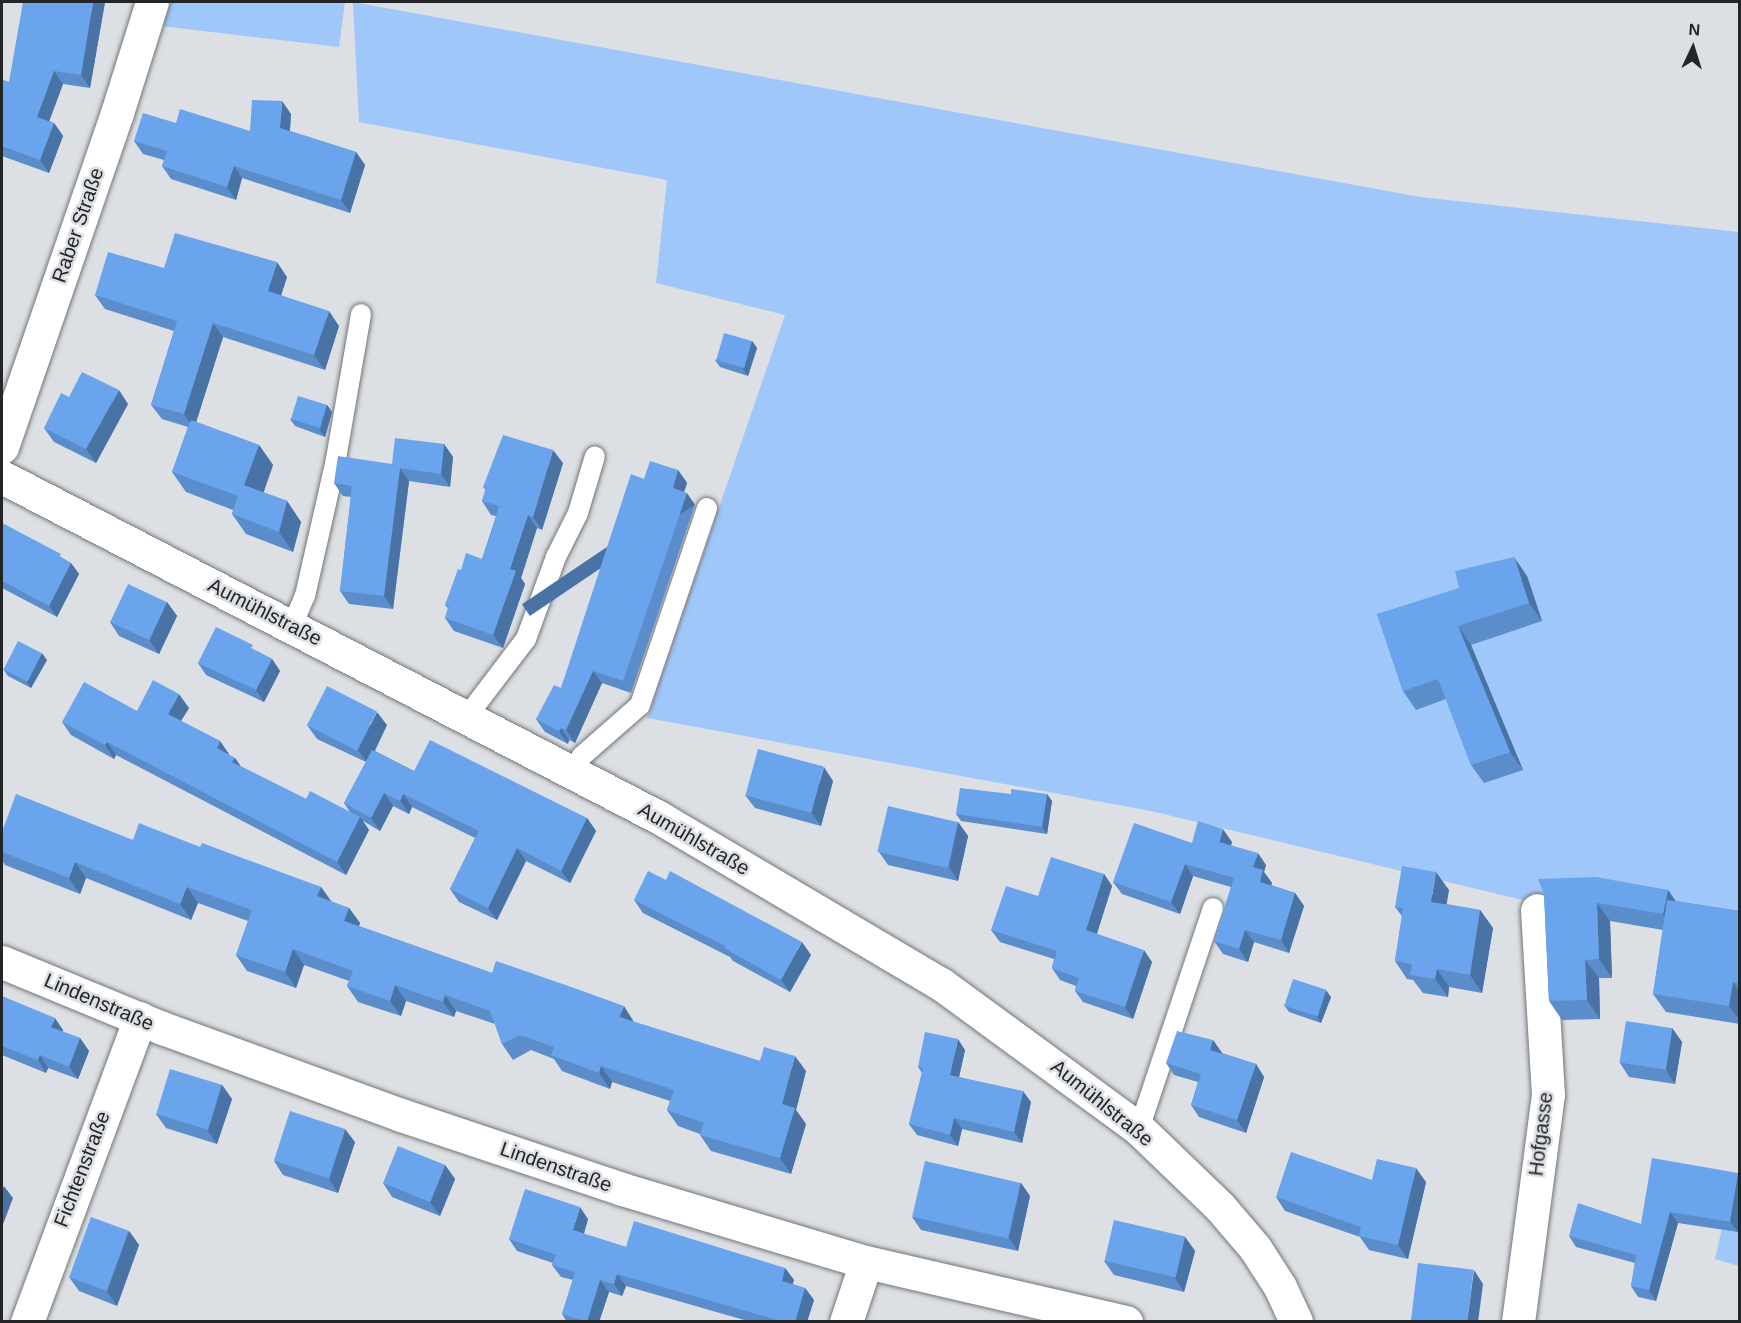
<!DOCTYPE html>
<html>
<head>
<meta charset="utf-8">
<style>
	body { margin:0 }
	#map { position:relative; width:1741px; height:1323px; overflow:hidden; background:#dcdfe3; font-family:Arial,sans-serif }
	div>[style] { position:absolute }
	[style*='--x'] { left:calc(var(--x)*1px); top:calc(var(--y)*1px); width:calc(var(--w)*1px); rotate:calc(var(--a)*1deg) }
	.green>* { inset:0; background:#a0c7fa }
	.roads { filter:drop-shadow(0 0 2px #727579) drop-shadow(0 0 2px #727579) }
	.lane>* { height:20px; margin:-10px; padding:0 10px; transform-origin:10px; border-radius:10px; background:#fff }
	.street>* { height:33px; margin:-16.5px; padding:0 16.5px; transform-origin:16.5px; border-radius:16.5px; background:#fff }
	.wall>* { inset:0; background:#5b8dcb }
	.shaded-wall>* { inset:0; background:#4a73a5; transform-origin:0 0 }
	.building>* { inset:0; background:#6aa4ec; transform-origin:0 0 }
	span { translate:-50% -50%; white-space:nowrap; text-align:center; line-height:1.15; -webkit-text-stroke:5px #dcdfe3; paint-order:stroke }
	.street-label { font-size:20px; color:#242527 }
	.frame { position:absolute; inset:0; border:3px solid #242527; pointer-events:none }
	.north { position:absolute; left:1663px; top:18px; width:60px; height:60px; -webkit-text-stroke:4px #dcdfe3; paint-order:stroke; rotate:4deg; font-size:16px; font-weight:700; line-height:24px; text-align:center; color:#242527 }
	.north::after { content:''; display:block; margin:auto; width:21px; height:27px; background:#242527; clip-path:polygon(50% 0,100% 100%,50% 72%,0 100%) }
</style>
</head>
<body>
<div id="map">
	<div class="green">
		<i style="clip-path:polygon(152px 2px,345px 2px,339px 47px,144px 24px)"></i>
		<i style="clip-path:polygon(353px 2px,1420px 197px,1739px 232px,1739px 930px,1540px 904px,1151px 811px,647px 718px,785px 315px,656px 283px,667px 180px,359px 122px)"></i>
		<i style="clip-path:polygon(1722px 1228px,1739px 1228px,1739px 1266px,1715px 1259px)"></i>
	</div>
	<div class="roads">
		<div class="lane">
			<i style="--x:292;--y:626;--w:33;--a:-67"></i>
			<i style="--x:305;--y:596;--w:140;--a:-77.2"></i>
			<i style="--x:336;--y:459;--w:147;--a:-80.2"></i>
			<i style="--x:465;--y:719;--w:101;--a:-52.7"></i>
			<i style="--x:526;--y:639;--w:87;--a:-69.9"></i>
			<i style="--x:556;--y:557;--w:49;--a:-63.4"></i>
			<i style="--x:578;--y:513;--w:59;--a:-73.4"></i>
			<i style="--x:573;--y:772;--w:18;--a:-61"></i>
			<i style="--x:582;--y:756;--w:77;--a:-41.3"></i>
			<i style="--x:640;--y:705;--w:208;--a:-71.2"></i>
			<i style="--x:1139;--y:1129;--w:233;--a:-71.5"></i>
		</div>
		<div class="street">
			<i style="--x:2;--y:447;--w:353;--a:-71"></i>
			<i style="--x:117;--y:113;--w:116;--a:-72.5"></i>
			<i style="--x:2;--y:477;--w:741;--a:27.39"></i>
			<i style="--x:660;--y:818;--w:326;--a:30.6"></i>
			<i style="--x:941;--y:984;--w:245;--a:36.2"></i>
			<i style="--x:1139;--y:1129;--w:112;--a:43.9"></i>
			<i style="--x:1220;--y:1207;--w:54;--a:49.5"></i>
			<i style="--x:1255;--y:1248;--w:46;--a:57.3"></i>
			<i style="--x:1280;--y:1287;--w:38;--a:65"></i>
			<i style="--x:2;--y:962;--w:173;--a:22.4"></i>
			<i style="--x:162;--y:1028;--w:254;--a:20"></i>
			<i style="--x:401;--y:1115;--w:233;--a:18.5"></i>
			<i style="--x:622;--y:1189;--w:255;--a:16.7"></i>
			<i style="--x:866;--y:1262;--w:267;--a:13"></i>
			<i style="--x:27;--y:1322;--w:324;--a:-69.6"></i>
			<i style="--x:846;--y:1322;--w:63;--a:-71.6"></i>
			<i style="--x:1518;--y:1322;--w:229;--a:-82.5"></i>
			<i style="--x:1548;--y:1095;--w:185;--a:-93.4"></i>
		</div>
	</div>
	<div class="wall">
		<i style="clip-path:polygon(105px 2px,90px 88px,63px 84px,49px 121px,54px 123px,63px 136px,49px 173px,2px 156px,2px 80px,9px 82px)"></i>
		<i style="clip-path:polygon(291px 114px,290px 131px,356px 152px,365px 165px,350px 213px,242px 178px,236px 200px,171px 179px,162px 166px,164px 160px,143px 154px,134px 141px,176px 123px,250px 131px)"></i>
		<i style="clip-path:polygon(164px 268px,287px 277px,281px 295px,339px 326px,325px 370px,223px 337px,196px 422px,259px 445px,273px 465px,263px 492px,287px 501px,301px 522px,293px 552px,246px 534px,232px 514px,233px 510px,186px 492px,172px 472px,188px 427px,162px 419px,151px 405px,174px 331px,105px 309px,95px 295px)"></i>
		<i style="clip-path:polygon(752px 341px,757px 348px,748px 376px,720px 367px,715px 360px)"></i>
		<i style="clip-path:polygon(69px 397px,128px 404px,96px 463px,54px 442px,44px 428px)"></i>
		<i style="clip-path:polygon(327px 405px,332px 412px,325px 437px,295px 426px,290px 419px)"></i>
		<i style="clip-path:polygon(444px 444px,453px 457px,450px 487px,409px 481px,393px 609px,349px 604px,340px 591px,351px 497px,343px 496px,334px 483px,392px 464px)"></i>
		<i style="clip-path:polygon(563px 463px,542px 530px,537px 528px,521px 578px,525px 584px,503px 648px,454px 631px,445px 618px,448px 608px,445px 605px,461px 570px,482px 559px,496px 516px,491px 515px,482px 501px,486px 490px,483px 487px)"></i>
		<i style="clip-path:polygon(678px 470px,687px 483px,684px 492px,695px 505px,631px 693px,602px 683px,575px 743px,569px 740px,568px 744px,545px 732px,536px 719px,561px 688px,644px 479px)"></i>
		<i style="clip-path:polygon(2px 523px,71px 563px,79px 574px,57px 617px,2px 588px)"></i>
		<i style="clip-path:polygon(1527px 576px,1542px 621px,1471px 645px,1523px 770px,1484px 783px,1471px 765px,1446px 699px,1416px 710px,1403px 691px,1377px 614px)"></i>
		<i style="clip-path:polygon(167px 602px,177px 616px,159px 654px,119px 636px,110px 622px)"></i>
		<i style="clip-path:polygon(257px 651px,272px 659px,280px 671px,264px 702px,206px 675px,198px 663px)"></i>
		<i style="clip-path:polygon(47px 660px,31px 688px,8px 676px,3px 669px)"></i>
		<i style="clip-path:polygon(189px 708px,181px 721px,220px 741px,229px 755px,235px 758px,240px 766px,306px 799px,350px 812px,344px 803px,366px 762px,317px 739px,307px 725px,387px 725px,375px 751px,414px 771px,587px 818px,596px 831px,570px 883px,526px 861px,497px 920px,459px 902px,450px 889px,475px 838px,412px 807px,409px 814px,393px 806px,380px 831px,363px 821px,369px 830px,346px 875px,116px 755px,114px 759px,71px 735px,62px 722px,137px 711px)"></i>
		<i style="clip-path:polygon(833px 781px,821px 826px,755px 808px,745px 795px)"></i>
		<i style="clip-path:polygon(1011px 794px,1047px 794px,1052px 801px,1047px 834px,961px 821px,956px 814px)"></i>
		<i style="clip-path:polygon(958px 822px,968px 836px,958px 881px,888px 865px,879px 852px)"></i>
		<i style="clip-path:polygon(2px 832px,133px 840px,200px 847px,321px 887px,332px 902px,349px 908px,360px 923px,359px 926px,492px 973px,634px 1022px,760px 1061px,806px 1071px,796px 1110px,806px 1124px,791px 1174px,711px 1151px,700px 1135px,700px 1134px,678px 1126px,667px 1110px,670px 1101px,612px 1082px,610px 1089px,562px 1071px,554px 1059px,531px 1050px,513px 1060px,502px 1044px,495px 1024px,456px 1011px,454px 1017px,406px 1001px,401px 1016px,358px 1002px,347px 986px,349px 981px,304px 965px,296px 988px,247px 971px,236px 955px,248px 921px,198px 903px,191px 920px,86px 878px,80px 894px,5px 865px,2px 860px)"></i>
		<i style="clip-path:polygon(1232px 842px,1231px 845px,1266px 865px,1264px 872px,1272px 883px,1271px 885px,1295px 893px,1304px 906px,1289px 953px,1254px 942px,1248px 962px,1223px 954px,1214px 941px,1231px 887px,1193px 876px,1180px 914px,1122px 894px,1113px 882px,1192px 843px)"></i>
		<i style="clip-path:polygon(1104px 874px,1112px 886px,1097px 934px,1152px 962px,1133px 1019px,1083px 1002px,1075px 991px,1076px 986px,1060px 980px,1052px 968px,1054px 959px,1000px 942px,991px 930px,1038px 896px)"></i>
		<i style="clip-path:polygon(1449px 890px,1446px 904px,1480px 910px,1493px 928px,1482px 993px,1449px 987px,1448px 997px,1423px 993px,1413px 980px,1407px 979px,1395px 961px,1402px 916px,1395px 907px)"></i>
		<i style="clip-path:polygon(1668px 890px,1675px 901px,1740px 911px,1740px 1024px,1666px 1012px,1653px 994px,1663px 930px,1610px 921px,1612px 978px,1599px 978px,1600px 1019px,1562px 1020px,1549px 1001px,1544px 894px)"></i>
		<i style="clip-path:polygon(634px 900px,811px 955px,790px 992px,733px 961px,730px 957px,643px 913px)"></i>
		<i style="clip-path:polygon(2px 996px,63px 1030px,63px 1032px,80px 1038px,89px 1051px,78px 1079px,48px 1068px,46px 1073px,2px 1055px)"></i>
		<i style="clip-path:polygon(1331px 997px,1321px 1023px,1289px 1012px,1284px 1005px)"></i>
		<i style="clip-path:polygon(1672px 1028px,1682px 1042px,1675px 1084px,1629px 1077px,1620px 1063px)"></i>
		<i style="clip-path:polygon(1213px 1040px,1222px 1053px,1256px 1064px,1264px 1077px,1246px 1133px,1199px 1117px,1191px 1105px,1198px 1082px,1174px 1075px,1166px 1063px)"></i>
		<i style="clip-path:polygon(965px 1050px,959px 1077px,1031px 1102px,1022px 1143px,962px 1129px,958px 1146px,917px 1135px,909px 1124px,922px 1073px,918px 1067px)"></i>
		<i style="clip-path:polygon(222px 1085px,232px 1099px,217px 1144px,166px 1128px,156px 1114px)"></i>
		<i style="clip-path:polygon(355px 1142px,338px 1193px,283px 1175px,274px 1161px)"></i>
		<i style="clip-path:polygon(445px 1165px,455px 1179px,440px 1216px,392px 1197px,383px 1183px)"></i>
		<i style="clip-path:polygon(1738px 1173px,1740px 1175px,1740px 1221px,1738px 1232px,1678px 1223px,1656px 1301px,1638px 1297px,1631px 1286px,1635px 1263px,1576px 1247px,1569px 1236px,1641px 1224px)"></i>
		<i style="clip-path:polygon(1372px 1180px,1426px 1182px,1408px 1259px,1369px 1250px,1360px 1237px,1285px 1211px,1276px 1197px)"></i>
		<i style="clip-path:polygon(1021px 1183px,1030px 1196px,1018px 1251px,921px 1230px,912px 1217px)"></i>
		<i style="clip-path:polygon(588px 1219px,584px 1234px,626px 1247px,785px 1268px,794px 1280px,792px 1284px,805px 1288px,814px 1300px,807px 1322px,751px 1322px,626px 1286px,622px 1296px,609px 1292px,599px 1322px,567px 1322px,562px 1314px,573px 1280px,561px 1277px,552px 1265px,553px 1263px,517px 1251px,509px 1239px)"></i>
		<i style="clip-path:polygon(129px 1231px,139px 1245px,117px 1306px,79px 1291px,69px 1277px)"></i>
		<i style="clip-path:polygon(1185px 1237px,1195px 1251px,1184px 1292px,1114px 1275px,1104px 1261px)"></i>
	</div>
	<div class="shaded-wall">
		<i style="clip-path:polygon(93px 2px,105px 2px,90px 88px,81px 75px)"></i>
		<i style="clip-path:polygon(54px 71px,63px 84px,46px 130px,37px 117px)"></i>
		<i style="clip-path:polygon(282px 101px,291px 114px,289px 141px,280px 128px)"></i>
		<i style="clip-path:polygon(54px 123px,63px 136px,49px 173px,40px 160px)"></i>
		<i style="clip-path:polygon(356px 152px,365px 165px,350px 213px,341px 200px)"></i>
		<i style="clip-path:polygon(234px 166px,242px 178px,236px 200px,227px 187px)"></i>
		<i style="clip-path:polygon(277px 262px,287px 277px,278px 305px,268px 291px)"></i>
		<i style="clip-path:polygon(329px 311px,339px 326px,325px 370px,314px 355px)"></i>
		<i style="clip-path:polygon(213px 323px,223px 337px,194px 429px,184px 414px)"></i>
		<i style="clip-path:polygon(752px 341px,757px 348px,748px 376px,743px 369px)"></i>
		<i style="clip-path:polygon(119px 390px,128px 404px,96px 463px,86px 449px)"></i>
		<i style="clip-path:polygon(327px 405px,332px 412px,325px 437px,320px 430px)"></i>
		<i style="clip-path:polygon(444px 444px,453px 457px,450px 487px,441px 474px)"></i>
		<i style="clip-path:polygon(259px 445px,273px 465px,259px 506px,244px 485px)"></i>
		<i style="clip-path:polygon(553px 450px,563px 463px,542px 530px,533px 517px)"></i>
		<i style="clip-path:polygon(400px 468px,409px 481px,393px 609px,384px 596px)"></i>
		<i style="clip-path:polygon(678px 470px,687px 483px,681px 501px,673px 488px)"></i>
		<i style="left:687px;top:493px;width:14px;height:199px;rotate:56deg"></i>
		<i style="clip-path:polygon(287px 501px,301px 522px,293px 552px,279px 532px)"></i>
		<i style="clip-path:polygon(528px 515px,537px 528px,521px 578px,525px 584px,503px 648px,493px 635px,510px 569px)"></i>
		<i style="clip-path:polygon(1514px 557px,1527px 576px,1542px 621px,1529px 603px)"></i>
		<i style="clip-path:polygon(71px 563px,79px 574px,57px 617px,49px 606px)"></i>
		<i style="clip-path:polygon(167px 602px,177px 616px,159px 654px,149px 640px)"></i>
		<i style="clip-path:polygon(1458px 626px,1471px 645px,1523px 770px,1510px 752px)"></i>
		<i style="clip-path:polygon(42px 653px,47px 660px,31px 688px,26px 681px)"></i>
		<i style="clip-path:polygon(272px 659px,280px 671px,264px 702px,256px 690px)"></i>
		<i style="clip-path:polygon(593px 671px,602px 683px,575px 743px,566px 730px)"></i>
		<i style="clip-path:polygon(179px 694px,189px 708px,177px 727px,168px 714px)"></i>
		<i style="clip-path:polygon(377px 712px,387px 725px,368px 764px,358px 750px)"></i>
		<i style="clip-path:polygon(561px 728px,569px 740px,568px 744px,559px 731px)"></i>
		<i style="clip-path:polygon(220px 741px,229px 754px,226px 761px,217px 748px)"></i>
		<i style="clip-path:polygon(107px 742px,116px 755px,114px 759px,105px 745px)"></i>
		<i style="clip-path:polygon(235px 758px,244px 771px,232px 762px)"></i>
		<i style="clip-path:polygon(824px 767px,833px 781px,821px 826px,811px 812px)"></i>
		<i style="clip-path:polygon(384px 793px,393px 806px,380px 831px,371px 818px)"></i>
		<i style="clip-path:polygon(403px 794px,412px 807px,409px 814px,400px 801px)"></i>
		<i style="clip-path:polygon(1047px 794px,1052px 801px,1047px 834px,1042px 827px)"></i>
		<i style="clip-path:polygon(360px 817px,369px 830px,346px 875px,337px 862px)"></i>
		<i style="clip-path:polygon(587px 818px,596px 831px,570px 883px,561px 871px)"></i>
		<i style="clip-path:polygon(958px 822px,968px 836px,958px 881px,949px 867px)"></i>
		<i style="clip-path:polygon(1223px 829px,1232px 842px,1228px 854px,1219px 842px)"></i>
		<i style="clip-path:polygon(517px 848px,526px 861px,497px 920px,488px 908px)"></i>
		<i style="clip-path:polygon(1258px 853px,1266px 865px,1264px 872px,1272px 883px,1268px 894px,1260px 882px,1253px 867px)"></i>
		<i style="clip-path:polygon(75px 862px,86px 878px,80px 894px,69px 878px)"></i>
		<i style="clip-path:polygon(1185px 864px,1193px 876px,1180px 914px,1171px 902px)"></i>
		<i style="clip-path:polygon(1436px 872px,1449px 890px,1444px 920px,1431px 902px)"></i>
		<i style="clip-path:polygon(1104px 874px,1112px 886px,1094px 942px,1086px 930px)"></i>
		<i style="clip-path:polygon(187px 887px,198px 903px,191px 920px,180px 904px)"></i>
		<i style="clip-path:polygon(321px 887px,332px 903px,317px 896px)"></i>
		<i style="clip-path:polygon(1668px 890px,1681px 909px,1677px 933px,1663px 914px)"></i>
		<i style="clip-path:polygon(1295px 893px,1304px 906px,1289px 953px,1281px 940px)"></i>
		<i style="clip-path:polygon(1597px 903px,1610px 921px,1612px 978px,1599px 959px)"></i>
		<i style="clip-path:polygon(349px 908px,360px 923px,355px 937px,344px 921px)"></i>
		<i style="clip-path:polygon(1480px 910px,1493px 928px,1482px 993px,1470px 975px)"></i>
		<i style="clip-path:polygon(1245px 930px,1254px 942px,1248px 962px,1239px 949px)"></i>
		<i style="clip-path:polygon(802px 942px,811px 955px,790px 992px,781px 980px)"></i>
		<i style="clip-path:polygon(293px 949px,304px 965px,296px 988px,285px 972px)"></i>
		<i style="clip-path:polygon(1144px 950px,1152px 962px,1133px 1019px,1125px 1007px)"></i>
		<i style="clip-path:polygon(1585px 960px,1599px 978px,1600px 1019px,1587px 1000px)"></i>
		<i style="clip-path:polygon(1437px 969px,1449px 987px,1448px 997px,1435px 979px)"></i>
		<i style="clip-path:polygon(1733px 982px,1740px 992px,1740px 1020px,1729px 1006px)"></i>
		<i style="clip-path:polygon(395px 985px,406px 1001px,401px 1016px,390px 1001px)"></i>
		<i style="clip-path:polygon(1326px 990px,1331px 997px,1321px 1023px,1316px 1016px)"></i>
		<i style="clip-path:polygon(445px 995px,456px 1011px,454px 1017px,443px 1002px)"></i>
		<i style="clip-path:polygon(624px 1006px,634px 1022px,619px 1017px)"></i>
		<i style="clip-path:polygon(55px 1018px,63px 1030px,60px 1039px,51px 1027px)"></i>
		<i style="clip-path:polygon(1672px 1028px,1682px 1042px,1675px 1084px,1666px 1070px)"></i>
		<i style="clip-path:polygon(80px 1038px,89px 1051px,78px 1079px,69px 1067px)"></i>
		<i style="clip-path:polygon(958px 1039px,965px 1050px,957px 1086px,950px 1075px)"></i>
		<i style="clip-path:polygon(1213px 1040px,1222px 1053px,1219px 1062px,1210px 1050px)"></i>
		<i style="clip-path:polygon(40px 1055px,48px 1068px,46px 1073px,38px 1060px)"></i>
		<i style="clip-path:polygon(795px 1056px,806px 1071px,796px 1110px,806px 1124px,791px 1174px,780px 1158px,782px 1104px)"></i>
		<i style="clip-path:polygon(1256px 1064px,1264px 1077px,1246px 1133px,1237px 1120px)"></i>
		<i style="clip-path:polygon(601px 1066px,612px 1082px,610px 1089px,599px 1073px)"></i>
		<i style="clip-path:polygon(222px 1085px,232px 1099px,217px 1144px,208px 1131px)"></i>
		<i style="clip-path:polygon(1023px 1091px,1031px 1102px,1022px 1143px,1014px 1132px)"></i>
		<i style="clip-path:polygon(954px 1118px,962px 1129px,958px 1146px,950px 1135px)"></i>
		<i style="clip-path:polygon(345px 1129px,355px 1142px,338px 1193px,329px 1179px)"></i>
		<i style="clip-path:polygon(445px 1165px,455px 1179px,440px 1216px,430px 1202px)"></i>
		<i style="clip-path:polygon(1416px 1168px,1426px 1182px,1408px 1259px,1398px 1245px)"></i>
		<i style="clip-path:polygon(1738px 1173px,1740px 1175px,1740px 1221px,1738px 1232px,1730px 1222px)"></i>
		<i style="clip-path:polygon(1021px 1183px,1030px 1196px,1018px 1251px,1009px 1238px)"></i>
		<i style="clip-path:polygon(4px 1186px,13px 1198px,2px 1227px,2px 1191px)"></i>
		<i style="clip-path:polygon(580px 1207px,588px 1219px,581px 1242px,573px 1230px)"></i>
		<i style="clip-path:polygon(1670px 1212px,1678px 1223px,1656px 1301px,1649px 1290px)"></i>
		<i style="clip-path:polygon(129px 1231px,139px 1245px,117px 1306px,107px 1292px)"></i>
		<i style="clip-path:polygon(1185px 1237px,1195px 1251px,1184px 1292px,1175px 1278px)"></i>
		<i style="clip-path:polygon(785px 1268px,794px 1280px,790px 1293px,782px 1281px)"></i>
		<i style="clip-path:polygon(1474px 1270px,1483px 1284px,1478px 1322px,1467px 1322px)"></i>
		<i style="clip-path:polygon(617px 1274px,626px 1286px,622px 1296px,614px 1284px)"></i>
		<i style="clip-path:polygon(600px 1280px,609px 1292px,599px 1322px,587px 1322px)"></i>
		<i style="clip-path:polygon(805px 1288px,814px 1300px,807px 1322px,795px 1322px)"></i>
	</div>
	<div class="building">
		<i style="clip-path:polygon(23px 2px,93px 2px,81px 75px,54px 71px,37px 117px,54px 123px,40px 160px,2px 146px,2px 80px,9px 82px)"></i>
		<i style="clip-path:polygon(252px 100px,282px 101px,280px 128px,356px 152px,341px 200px,234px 166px,227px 187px,162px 166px,167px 151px,134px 141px,143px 113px,176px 123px,180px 109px,250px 131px)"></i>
		<i style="clip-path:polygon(175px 233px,277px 262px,268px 291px,329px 311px,314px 355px,213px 323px,184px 414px,151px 405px,177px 321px,95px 295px,108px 252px,164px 268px)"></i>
		<i style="left:724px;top:333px;width:29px;height:28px;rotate:16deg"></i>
		<i style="clip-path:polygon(82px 372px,119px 390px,86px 449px,44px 428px,61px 393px,69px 397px)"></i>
		<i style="left:298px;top:396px;width:30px;height:24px;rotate:17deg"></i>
		<i style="clip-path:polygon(191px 420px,259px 445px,244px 485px,287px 501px,279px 532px,232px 514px,238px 496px,172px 472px)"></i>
		<i style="clip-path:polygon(503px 435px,553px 450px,533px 517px,528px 515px,510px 569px,516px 571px,493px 635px,445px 618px,449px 606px,445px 605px,458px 569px,461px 570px,466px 553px,482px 559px,491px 534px,499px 506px,482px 501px,486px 487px,483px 487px)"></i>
		<i style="clip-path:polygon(395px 438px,444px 444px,441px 474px,400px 468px,384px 596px,340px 591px,352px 486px,334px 483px,338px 456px,392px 464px)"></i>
		<i style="clip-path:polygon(650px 461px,678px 470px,673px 488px,687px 493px,623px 681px,593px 671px,566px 730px,561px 728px,559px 731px,536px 719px,554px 685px,561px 688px,631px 474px,644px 479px)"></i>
		<i style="clip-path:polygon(2px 523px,61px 554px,59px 557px,71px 563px,49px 606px,2px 581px)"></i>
		<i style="clip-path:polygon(1514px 557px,1529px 603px,1458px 626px,1510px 752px,1471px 765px,1438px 679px,1403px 691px,1377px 614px,1459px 588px,1455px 571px)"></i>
		<i style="left:128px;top:584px;width:43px;height:42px;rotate:25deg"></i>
		<i style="clip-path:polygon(216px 627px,253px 645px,251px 648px,272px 659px,256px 690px,198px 663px)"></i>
		<i style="left:18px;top:641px;width:27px;height:32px;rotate:27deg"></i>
		<i style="clip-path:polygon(153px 680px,179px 694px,168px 714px,220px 741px,217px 748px,235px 758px,232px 762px,306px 799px,310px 791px,360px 817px,337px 862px,107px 742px,105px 745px,62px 722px,84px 682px,137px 711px)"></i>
		<i style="left:327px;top:686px;width:56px;height:44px;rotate:27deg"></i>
		<i style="clip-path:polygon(430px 740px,587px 818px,561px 871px,517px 848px,488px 908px,450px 889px,479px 831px,403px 794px,400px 801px,384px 793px,371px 818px,344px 803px,372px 750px,414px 771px)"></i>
		<i style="left:758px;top:749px;width:68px;height:48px;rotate:15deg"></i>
		<i style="clip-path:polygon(960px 788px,1011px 794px,1011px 789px,1047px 794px,1042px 827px,956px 814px)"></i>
		<i style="clip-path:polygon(16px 794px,133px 840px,139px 823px,200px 847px,202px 843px,321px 887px,317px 896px,349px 908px,344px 921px,492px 973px,496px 961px,574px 988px,624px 1006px,619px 1017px,760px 1061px,764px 1047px,795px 1056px,782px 1104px,795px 1108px,780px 1158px,700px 1135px,704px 1123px,667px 1110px,674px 1090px,601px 1066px,599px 1073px,551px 1055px,554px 1047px,520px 1035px,502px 1044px,490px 1011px,445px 995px,443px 1002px,395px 985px,390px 1001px,347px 986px,353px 971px,293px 949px,285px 972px,236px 955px,252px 910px,187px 887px,180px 904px,75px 862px,69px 878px,2px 852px,2px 832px)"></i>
		<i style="left:888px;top:806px;width:72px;height:47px;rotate:13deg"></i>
		<i style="clip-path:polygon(1198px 821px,1223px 829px,1219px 842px,1258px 853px,1253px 867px,1263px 870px,1260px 882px,1295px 893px,1281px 940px,1245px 930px,1239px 949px,1214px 941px,1234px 878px,1185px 864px,1188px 856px,1171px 902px,1113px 882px,1134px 823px,1192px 843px)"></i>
		<i style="clip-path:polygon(1051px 857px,1104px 874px,1086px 930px,1144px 950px,1125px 1007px,1075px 991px,1079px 978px,1052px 968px,1057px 951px,991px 930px,1006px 886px,1038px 896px)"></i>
		<i style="clip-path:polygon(1402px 866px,1436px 872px,1431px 902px,1480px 910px,1470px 975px,1437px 969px,1435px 979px,1410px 975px,1412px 964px,1395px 961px,1403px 908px,1395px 907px)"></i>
		<i style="clip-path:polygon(648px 871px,666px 880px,670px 871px,802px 942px,781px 980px,724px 948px,725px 946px,634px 900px)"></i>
		<i style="clip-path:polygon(1596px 877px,1668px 890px,1663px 914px,1597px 903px,1599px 959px,1585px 960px,1587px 1000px,1549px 1001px,1544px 894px,1538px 879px)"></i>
		<i style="clip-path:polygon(1667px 900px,1740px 911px,1740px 984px,1733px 982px,1729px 1006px,1653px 994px)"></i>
		<i style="left:1293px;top:979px;width:35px;height:28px;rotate:18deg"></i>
		<i style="clip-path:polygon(2px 996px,55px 1018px,51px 1027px,80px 1038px,69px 1067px,40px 1055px,38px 1060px,2px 1046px)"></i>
		<i style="left:1626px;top:1021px;width:47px;height:42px;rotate:9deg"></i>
		<i style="clip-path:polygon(1177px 1031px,1213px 1040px,1210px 1050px,1256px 1064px,1237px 1120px,1191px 1105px,1201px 1074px,1166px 1063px)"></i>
		<i style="clip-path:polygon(925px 1032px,958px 1039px,950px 1075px,1023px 1091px,1014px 1132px,954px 1118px,950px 1135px,909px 1124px,923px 1068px,918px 1067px)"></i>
		<i style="left:170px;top:1069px;width:54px;height:47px;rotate:17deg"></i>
		<i style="left:290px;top:1111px;width:58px;height:52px;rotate:18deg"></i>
		<i style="left:398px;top:1146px;width:51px;height:40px;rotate:22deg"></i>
		<i style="clip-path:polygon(1291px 1152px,1372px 1180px,1377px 1159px,1416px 1168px,1398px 1245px,1359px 1236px,1361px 1227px,1276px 1197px)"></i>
		<i style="clip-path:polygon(1652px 1158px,1738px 1173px,1730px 1222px,1670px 1212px,1649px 1290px,1631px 1286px,1636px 1255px,1569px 1236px,1578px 1203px,1641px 1224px)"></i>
		<i style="left:925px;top:1161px;width:98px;height:57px;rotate:13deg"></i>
		<i style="clip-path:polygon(525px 1189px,580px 1207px,573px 1230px,626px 1247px,634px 1221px,785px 1268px,782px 1281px,805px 1288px,795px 1322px,784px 1322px,617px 1274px,614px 1284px,600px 1280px,587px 1322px,562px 1314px,575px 1272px,552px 1265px,556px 1255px,509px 1239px)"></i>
		<i style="left:91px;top:1217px;width:40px;height:64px;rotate:20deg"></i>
		<i style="left:1114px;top:1220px;width:73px;height:42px;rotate:13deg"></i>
		<i style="left:1418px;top:1263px;width:56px;height:60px;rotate:7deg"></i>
	</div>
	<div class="street-label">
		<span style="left:78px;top:225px;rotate:-71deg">Raber Straße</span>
		<span style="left:265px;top:612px;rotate:27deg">Aumühlstraße</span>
		<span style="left:694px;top:839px;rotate:30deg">Aumühlstraße</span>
		<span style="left:99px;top:1002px;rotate:23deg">Lindenstraße</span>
		<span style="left:1102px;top:1103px;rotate:39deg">Aumühlstraße</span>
		<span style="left:1541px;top:1134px;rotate:-83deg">Hofgasse</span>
		<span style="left:556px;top:1167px;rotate:19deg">Lindenstraße</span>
		<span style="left:82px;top:1169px;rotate:-69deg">Fichtenstraße</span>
	</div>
	<div class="frame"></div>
	<div class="north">N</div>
</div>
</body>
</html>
